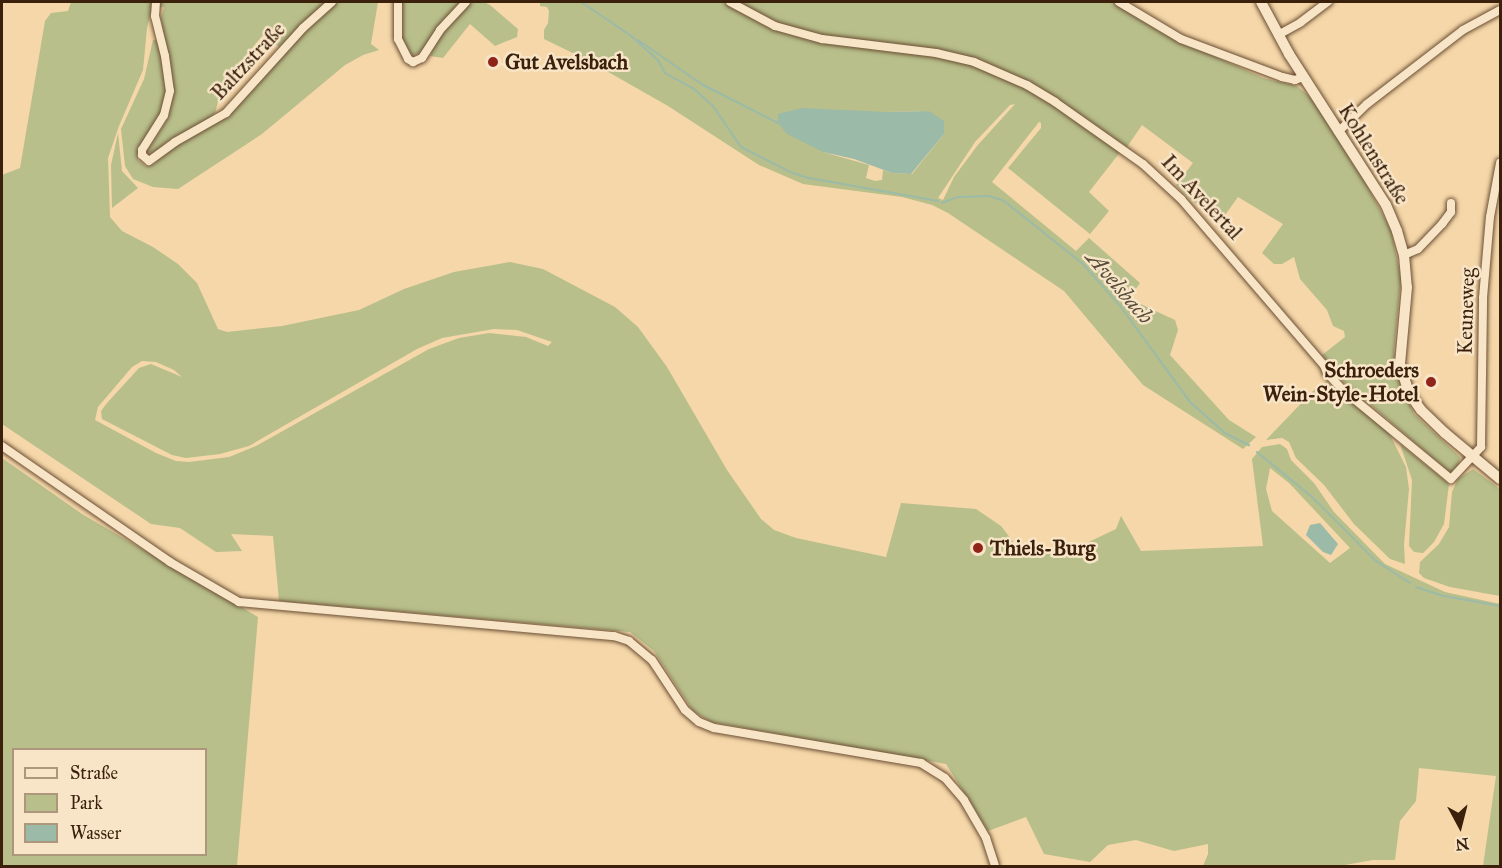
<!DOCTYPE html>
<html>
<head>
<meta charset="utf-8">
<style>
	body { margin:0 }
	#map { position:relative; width:1502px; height:868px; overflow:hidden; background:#f5d7a9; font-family:"IM FELL Great Primer",serif }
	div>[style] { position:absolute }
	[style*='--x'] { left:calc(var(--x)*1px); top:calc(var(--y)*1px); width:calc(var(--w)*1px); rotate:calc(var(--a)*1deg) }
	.green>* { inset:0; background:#b8bf8b }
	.water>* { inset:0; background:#9cbaa8 }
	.stream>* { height:2px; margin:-1px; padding:0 1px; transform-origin:1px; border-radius:1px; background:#9cbaa8 }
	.roads { filter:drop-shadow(0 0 2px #6a4e33) drop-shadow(0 0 2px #6a4e33) }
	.minor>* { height:8px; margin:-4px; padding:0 4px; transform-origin:4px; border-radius:4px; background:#f8e5c7 }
	.secondary>* { height:10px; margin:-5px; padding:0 5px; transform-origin:5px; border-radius:5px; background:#f8e5c7 }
	.dots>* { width:16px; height:16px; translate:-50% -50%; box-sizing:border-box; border:3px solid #f8e5c7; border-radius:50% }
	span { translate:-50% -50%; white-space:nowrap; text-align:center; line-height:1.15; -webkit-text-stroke:5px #f8e5c7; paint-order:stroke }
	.street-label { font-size:21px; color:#3b200c }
	.poi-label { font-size:21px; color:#3b200c; font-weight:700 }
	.left { translate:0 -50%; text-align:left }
	.right { translate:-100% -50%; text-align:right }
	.water-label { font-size:22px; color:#584e3b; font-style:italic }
	.frame { position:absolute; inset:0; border:3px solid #3b200c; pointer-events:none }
	.legend { position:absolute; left:12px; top:748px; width:195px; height:108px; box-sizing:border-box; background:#f8e5c7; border:2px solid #ac967c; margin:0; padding:8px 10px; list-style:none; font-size:18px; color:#3b200c }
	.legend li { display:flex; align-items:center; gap:12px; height:30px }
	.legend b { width:30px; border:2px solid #ac967c }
	.north { position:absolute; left:1430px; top:796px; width:60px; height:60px; -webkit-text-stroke:4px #f8e5c7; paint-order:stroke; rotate:173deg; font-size:16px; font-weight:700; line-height:24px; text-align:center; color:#3b200c }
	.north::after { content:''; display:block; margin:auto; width:21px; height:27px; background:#3b200c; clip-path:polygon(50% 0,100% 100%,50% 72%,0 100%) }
</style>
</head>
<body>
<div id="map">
	<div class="green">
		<i style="clip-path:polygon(evenodd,71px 2px,154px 2px,147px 28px,143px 70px,119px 126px,108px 158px,110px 217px,122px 231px,153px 247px,178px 264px,197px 283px,218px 329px,227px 332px,282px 326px,359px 310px,404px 289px,454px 272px,510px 262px,543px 269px,615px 307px,638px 327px,667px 367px,727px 470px,761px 519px,774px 530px,796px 538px,886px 557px,901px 503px,976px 509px,1001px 526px,1025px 557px,1072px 550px,1116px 529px,1121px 516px,1141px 551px,1263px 546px,1252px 459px,1262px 447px,1280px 444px,1287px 449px,1291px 460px,1314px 483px,1334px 512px,1385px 564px,1445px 592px,1500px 604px,1500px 866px,1483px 866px,1496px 776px,1419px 768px,1416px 801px,1400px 821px,1395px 860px,1373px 860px,1339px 866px,1203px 866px,1208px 854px,1208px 844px,1174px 851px,1136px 840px,1108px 845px,1090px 862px,1044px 854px,1026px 817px,988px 831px,946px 764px,711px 722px,693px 711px,654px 651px,630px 632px,279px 601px,273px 536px,231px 534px,242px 551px,216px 552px,180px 528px,151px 524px,2px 424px,2px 175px,20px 168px,45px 21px,51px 13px,68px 11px,71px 2px,494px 329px,517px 330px,552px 342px,548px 346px,526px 337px,489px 333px,459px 338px,429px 349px,256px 446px,229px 457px,189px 462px,176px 461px,156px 453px,95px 420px,98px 407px,132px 367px,142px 361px,156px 362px,174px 370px,182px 377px,151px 364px,139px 368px,107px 403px,101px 411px,102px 419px,172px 455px,186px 458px,220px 454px,249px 446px,417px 349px,442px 338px,494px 329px,71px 2px,1270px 468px,1289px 483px,1350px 548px,1330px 563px,1272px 511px,1266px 489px,1270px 468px)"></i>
		<i style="clip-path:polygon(159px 2px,327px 2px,279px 47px,263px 35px,223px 83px,215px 113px,209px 119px,168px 141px,153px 154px,147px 151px,168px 118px,172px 92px,161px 18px,164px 8px,162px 6px,159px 9px)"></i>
		<i style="clip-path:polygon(335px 2px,378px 2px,371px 44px,379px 50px,363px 55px,345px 65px,262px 134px,178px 189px,153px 187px,133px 179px,125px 166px,121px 129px,144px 79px,153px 40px,156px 40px,160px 50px,167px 98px,163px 111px,138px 150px,138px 160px,145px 166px,154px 164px,176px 144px,208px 128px,232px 110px,303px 32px)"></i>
		<i style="clip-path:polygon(401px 2px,462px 2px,421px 52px,413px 55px,406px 50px,400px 36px)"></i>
		<i style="clip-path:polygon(470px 2px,484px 2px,490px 5px,518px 29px,517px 37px,495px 46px,470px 24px,443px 58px,430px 56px,440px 34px)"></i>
		<i style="clip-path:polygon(evenodd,540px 2px,724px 2px,760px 23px,777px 30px,797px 30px,766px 18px,736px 2px,1114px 2px,1173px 38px,1263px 78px,1297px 86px,1311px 98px,1360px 173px,1391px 230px,1401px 278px,1394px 350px,1396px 375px,1414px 414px,1460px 457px,1458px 467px,1453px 472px,1448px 471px,1336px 375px,1322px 355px,1345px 337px,1344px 331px,1333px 326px,1327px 310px,1300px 279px,1294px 257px,1282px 264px,1274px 264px,1262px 253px,1283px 224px,1238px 197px,1220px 222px,1202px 199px,1196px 203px,1192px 201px,1176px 185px,1193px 163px,1142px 125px,1127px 147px,1070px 108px,1121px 151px,1089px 192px,1109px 211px,1090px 234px,1008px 168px,1041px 128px,1041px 123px,1039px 122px,992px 182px,1076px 251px,1089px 238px,1140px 283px,1132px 294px,1132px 300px,1175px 320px,1178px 330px,1170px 355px,1229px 420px,1256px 437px,1243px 449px,1143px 385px,1064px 291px,948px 213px,932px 205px,902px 197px,803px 184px,759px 165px,668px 106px,589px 61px,544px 39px,544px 30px,548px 23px,549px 11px,547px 7px,540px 6px,540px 2px,1015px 104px,977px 146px,954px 177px,943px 200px,938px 198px,975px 142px,1010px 105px,1015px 104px,540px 2px,929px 111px,944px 134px,912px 174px,892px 173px,883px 170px,882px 180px,875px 181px,866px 178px,869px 165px,823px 152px,887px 112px,929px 111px)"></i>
		<i style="clip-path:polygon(118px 133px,122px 171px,138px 188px,112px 208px,111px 165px)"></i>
		<i style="clip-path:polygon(1326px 382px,1389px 433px,1406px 467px,1409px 489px,1404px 545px,1405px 564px,1390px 559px,1354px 524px,1324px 485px,1296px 458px,1289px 442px,1282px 438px,1266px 440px,1315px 389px)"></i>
		<i style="clip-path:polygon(1400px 444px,1449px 484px,1444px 524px,1434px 542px,1423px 553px,1414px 552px,1409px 546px,1412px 480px)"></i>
		<i style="clip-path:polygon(evenodd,2px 458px,82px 514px,258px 617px,237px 866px,2px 866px,2px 458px,14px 750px,206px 750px,206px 854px,14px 854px,14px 750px)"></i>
		<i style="clip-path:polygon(1473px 469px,1500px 489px,1500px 596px,1450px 587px,1424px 578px,1419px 573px,1420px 562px,1439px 544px,1449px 527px,1452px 492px,1458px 479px)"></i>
	</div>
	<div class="water">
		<i style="clip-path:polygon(802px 108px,887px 112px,929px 111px,944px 121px,944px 134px,911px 174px,892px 173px,854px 159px,823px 152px,787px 134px,778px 123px,778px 114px)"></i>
		<i style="clip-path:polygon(1320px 523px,1338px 544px,1331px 555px,1323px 552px,1306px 535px,1310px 525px)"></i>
	</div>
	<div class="stream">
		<i style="--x:581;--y:2;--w:59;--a:34"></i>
		<i style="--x:630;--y:35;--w:38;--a:42"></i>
		<i style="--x:658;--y:60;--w:15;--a:62"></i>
		<i style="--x:665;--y:73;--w:33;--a:29"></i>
		<i style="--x:694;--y:89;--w:25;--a:42"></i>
		<i style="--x:713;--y:106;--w:50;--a:55.7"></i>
		<i style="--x:741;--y:147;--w:55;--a:27"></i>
		<i style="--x:790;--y:172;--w:20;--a:18"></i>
		<i style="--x:809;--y:178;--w:131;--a:10.1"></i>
		<i style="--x:638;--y:40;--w:79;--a:34.7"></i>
		<i style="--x:703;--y:85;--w:84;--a:26.9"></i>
		<i style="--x:942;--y:203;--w:17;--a:-21"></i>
		<i style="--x:958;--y:197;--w:31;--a:-2"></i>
		<i style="--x:989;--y:196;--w:16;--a:18"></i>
		<i style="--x:1004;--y:201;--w:101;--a:38.6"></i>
		<i style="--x:1083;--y:264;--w:57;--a:48.5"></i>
		<i style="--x:1121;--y:307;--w:117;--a:54"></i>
		<i style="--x:1190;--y:402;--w:47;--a:41.5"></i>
		<i style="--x:1225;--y:433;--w:27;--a:27"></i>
		<i style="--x:1257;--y:452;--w:71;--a:39.3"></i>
		<i style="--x:1312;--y:497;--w:91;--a:45"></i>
		<i style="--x:1376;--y:561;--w:40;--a:32.9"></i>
		<i style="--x:1416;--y:587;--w:29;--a:18"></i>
		<i style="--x:1444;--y:596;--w:57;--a:10.1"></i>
	</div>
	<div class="roads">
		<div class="minor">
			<i style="--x:156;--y:2;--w:14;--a:94"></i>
			<i style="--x:155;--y:16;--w:41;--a:76"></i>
			<i style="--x:165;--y:56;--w:35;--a:82"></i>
			<i style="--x:170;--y:91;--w:25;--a:104"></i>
			<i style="--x:164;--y:115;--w:41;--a:122.2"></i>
			<i style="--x:142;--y:150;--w:5;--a:90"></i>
			<i style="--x:142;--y:155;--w:9;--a:41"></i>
			<i style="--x:149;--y:161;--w:32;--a:-36"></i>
			<i style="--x:175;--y:142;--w:59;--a:-29.6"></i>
			<i style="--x:226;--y:113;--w:115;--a:-47.8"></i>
			<i style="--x:303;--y:28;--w:39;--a:-42"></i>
			<i style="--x:398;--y:2;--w:37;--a:90"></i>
			<i style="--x:398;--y:39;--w:22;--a:63"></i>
			<i style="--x:408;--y:59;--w:6;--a:31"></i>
			<i style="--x:413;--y:62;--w:10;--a:-24"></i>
			<i style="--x:422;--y:58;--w:33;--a:-57"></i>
			<i style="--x:440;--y:30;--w:38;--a:-47"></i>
			<i style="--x:730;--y:2;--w:51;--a:28.1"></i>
			<i style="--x:775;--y:26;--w:49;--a:15.5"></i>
			<i style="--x:822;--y:39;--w:115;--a:7"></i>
			<i style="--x:936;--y:53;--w:39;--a:13"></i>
			<i style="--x:974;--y:62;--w:58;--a:23.5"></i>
			<i style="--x:1027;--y:85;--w:33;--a:31"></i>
			<i style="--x:1055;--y:102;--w:108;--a:35.2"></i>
			<i style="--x:1143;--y:164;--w:52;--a:42.6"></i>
			<i style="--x:1181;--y:199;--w:219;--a:49.3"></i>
			<i style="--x:1324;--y:365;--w:9;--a:69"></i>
			<i style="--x:1327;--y:373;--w:23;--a:47"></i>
			<i style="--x:1343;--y:390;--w:140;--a:39.5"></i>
			<i style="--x:1451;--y:479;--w:44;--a:-46.8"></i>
			<i style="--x:1481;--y:447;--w:149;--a:-89.2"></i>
			<i style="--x:1483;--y:298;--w:81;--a:-85.1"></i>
			<i style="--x:1490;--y:217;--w:55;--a:-79.5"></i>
			<i style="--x:1119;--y:2;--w:72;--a:30.8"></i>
			<i style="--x:1181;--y:39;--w:108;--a:20.6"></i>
			<i style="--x:1282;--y:77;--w:13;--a:13"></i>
			<i style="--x:1295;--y:80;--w:9;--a:-21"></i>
			<i style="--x:1278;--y:35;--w:26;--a:-29"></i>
			<i style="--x:1301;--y:22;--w:34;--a:-37"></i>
			<i style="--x:1338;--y:132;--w:40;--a:-44"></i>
			<i style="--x:1367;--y:104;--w:121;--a:-37.6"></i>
			<i style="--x:1463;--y:30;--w:42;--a:-28.4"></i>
			<i style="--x:1404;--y:255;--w:15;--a:-23"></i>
			<i style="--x:1418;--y:249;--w:35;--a:-46"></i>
			<i style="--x:1442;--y:224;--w:15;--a:-53"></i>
			<i style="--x:1451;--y:212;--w:9;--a:-90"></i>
			<i style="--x:2;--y:446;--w:204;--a:34.6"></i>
			<i style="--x:170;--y:562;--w:80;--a:30.1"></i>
			<i style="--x:239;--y:602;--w:377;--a:5.2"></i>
			<i style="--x:614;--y:636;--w:16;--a:18"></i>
			<i style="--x:629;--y:641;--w:30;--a:40"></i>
			<i style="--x:652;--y:660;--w:60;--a:56.6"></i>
			<i style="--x:685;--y:710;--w:18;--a:41"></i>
			<i style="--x:699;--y:722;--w:16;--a:22"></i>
			<i style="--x:714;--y:728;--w:210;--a:9.6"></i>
			<i style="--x:921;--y:763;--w:28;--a:32"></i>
			<i style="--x:945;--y:778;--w:29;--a:49"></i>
			<i style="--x:964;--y:800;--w:44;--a:59.9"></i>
			<i style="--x:986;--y:838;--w:29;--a:72"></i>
		</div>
		<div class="secondary">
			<i style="--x:1261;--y:2;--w:59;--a:61.7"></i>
			<i style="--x:1289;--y:54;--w:179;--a:57.3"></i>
			<i style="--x:1386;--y:205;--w:28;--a:67"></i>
			<i style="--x:1397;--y:231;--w:25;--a:74"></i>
			<i style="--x:1404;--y:255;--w:32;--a:85"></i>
			<i style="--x:1407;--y:287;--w:77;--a:95.2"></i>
			<i style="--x:1400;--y:364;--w:30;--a:73"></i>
			<i style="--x:1409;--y:393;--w:21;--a:55"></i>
			<i style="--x:1421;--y:410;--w:33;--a:44"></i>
			<i style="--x:1445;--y:433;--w:72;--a:39.9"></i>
		</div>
	</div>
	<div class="dots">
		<i style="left:493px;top:62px;background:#8f2418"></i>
		<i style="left:1431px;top:382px;background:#8f2418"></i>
		<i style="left:978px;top:548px;background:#8f2418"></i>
	</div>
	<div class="street-label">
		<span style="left:248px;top:61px;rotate:-47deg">Baltzstraße</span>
		<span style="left:1374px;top:154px;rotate:58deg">Kohlenstraße</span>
		<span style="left:1202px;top:197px;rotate:47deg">Im Avelertal</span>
		<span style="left:1466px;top:311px;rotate:-88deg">Keuneweg</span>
	</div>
	<div class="poi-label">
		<span class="left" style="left:505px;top:62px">Gut Avelsbach</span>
		<span class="right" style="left:1419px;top:382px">Schroeders<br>Wein-Style-Hotel</span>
		<span class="left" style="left:990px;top:548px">Thiels-Burg</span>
	</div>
	<div class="water-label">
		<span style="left:1120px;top:287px;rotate:49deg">Avelsbach</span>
	</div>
	<div class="frame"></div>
	<ul class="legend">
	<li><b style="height:8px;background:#f8e5c7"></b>Straße</li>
	<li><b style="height:16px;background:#b8bf8b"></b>Park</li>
	<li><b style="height:16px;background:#9cbaa8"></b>Wasser</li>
	</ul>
	<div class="north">N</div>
</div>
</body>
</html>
